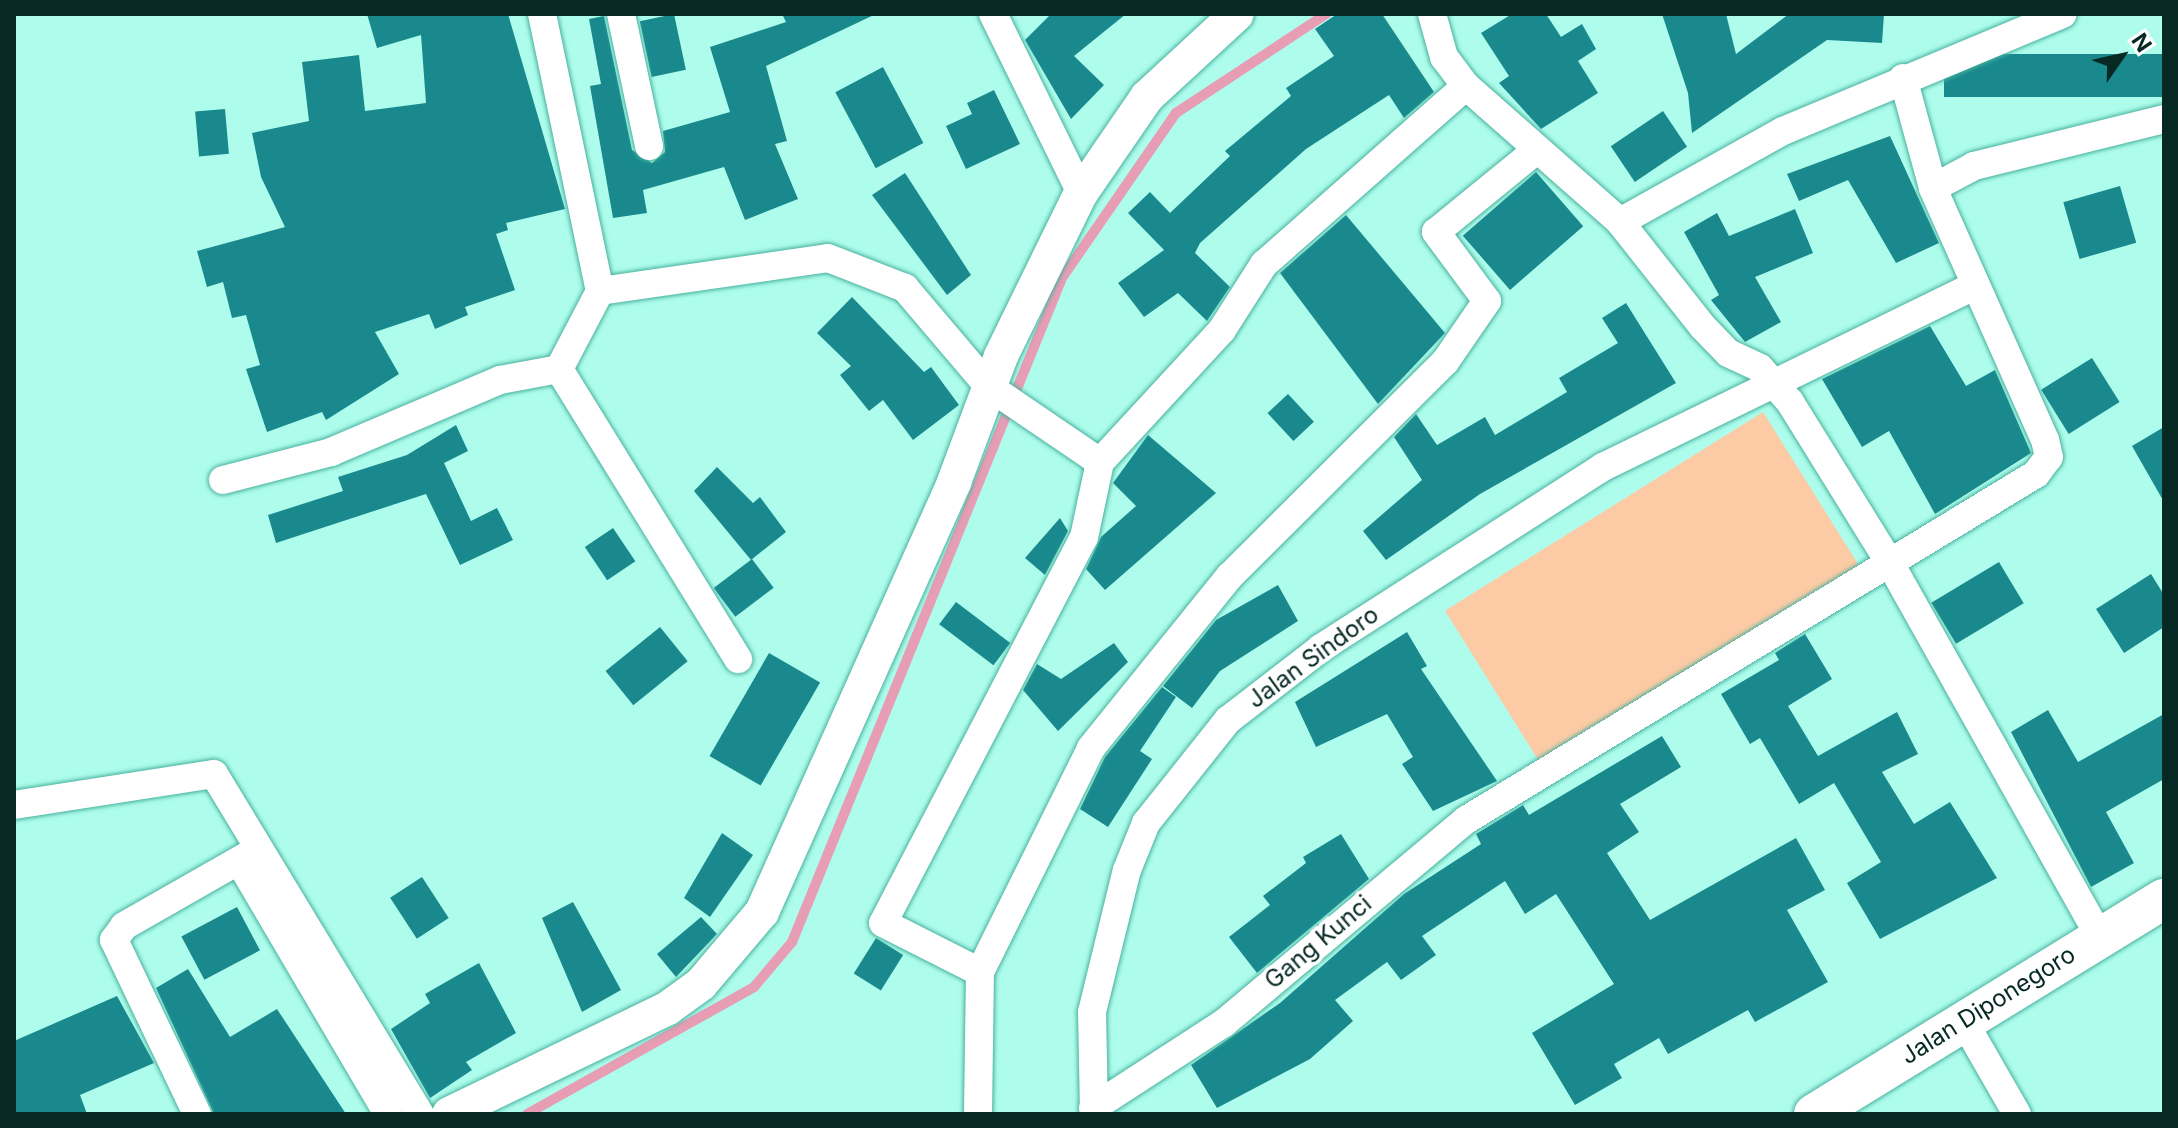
<!DOCTYPE html>
<html>
<head>
<meta charset="utf-8">
<style>
	body { margin:0 }
	#map { position:relative; width:2178px; height:1128px; overflow:hidden; background:#aefdec; font-family:Inter,sans-serif }
	div>[style] { position:absolute }
	[style*='--x'] { left:calc(var(--x)*1px); top:calc(var(--y)*1px); width:calc(var(--w)*1px); rotate:calc(var(--a)*1deg) }
	.green>* { inset:0; background:#fccba5; transform-origin:0 0 }
	.stream>* { height:10px; margin:-5px; padding:0 5px; transform-origin:5px; border-radius:5px; background:#e79db4 }
	.building>* { inset:0; background:#19898e; transform-origin:0 0 }
	.roads { filter:drop-shadow(0 0 2px #48b19e) drop-shadow(0 0 2px #48b19e) }
	.minor>* { height:28px; margin:-14px; padding:0 14px; transform-origin:14px; border-radius:14px; background:#fff }
	.tertiary>* { height:34px; margin:-17px; padding:0 17px; transform-origin:17px; border-radius:17px; background:#fff }
	.secondary>* { height:40px; margin:-20px; padding:0 20px; transform-origin:20px; border-radius:20px; background:#fff }
	span { translate:-50% -50%; white-space:nowrap; text-align:center; line-height:1.15; -webkit-text-stroke:7px #fff; paint-order:stroke }
	.street-label { font-size:24px; color:#072923 }
	.frame { position:absolute; inset:0; border:16px solid #072923; pointer-events:none }
	.north { position:absolute; left:2082px; top:16px; width:80px; height:80px; -webkit-text-stroke:6px #fff; paint-order:stroke; rotate:56deg; font-size:22px; font-weight:700; line-height:32px; text-align:center; color:#072923 }
	.north::after { content:''; display:block; margin:auto; width:28px; height:36px; background:#072923; clip-path:polygon(50% 0,100% 100%,50% 72%,0 100%) }
</style>
</head>
<body>
<div id="map">
	<div class="green">
		<i style="left:1763px;top:412px;width:193px;height:375px;rotate:58deg"></i>
	</div>
	<div class="stream">
		<i style="--x:527;--y:1114;--w:260;--a:-29.2"></i>
		<i style="--x:754;--y:987;--w:59;--a:-49.8"></i>
		<i style="--x:792;--y:942;--w:717;--a:-67.87"></i>
		<i style="--x:1062;--y:278;--w:201;--a:-55.4"></i>
		<i style="--x:1176;--y:113;--w:180;--a:-33.4"></i>
	</div>
	<div class="building">
		<i style="clip-path:polygon(367px 14px,508px 14px,565px 209px,506px 223px,508px 230px,496px 234px,515px 290px,465px 307px,468px 315px,435px 329px,429px 314px,375px 332px,399px 374px,326px 420px,322px 412px,267px 432px,246px 369px,260px 365px,246px 315px,232px 318px,223px 282px,207px 287px,197px 251px,285px 227px,261px 177px,252px 133px,309px 121px,302px 62px,359px 55px,365px 111px,426px 103px,421px 35px,377px 48px)"></i>
		<i style="left:674px;top:14px;width:57px;height:35px;rotate:78deg"></i>
		<i style="clip-path:polygon(782px 14px,876px 14px,766px 66px,787px 141px,775px 144px,798px 199px,745px 220px,724px 167px,643px 190px,647px 213px,613px 218px,590px 86px,601px 84px,589px 19px,604px 16px,632px 150px,652px 163px,665px 152px,663px 131px,730px 112px,710px 47px,786px 22px)"></i>
		<i style="clip-path:polygon(1051px 14px,1126px 14px,1074px 56px,1104px 85px,1071px 119px,1025px 40px)"></i>
		<i style="clip-path:polygon(1337px 14px,1382px 14px,1434px 92px,1404px 118px,1389px 95px,1306px 149px,1200px 243px,1195px 253px,1230px 287px,1207px 321px,1178px 293px,1144px 317px,1118px 283px,1164px 250px,1128px 213px,1150px 192px,1170px 213px,1230px 156px,1225px 151px,1291px 96px,1286px 88px,1334px 56px,1315px 29px)"></i>
		<i style="clip-path:polygon(1512px 14px,1546px 14px,1561px 37px,1582px 24px,1596px 49px,1578px 61px,1598px 93px,1541px 129px,1499px 83px,1509px 76px,1481px 33px)"></i>
		<i style="clip-path:polygon(1662px 14px,1726px 14px,1736px 54px,1789px 14px,1884px 14px,1882px 43px,1827px 40px,1692px 133px,1688px 93px)"></i>
		<i style="left:2164px;top:54px;width:43px;height:220px;rotate:90deg"></i>
		<i style="left:883px;top:67px;width:86px;height:54px;rotate:62deg"></i>
		<i style="clip-path:polygon(994px 90px,1020px 144px,966px 169px,946px 126px,972px 114px,967px 103px)"></i>
		<i style="left:225px;top:109px;width:45px;height:30px;rotate:85deg"></i>
		<i style="left:1663px;top:111px;width:43px;height:63px;rotate:56deg"></i>
		<i style="clip-path:polygon(1890px 136px,1939px 243px,1896px 263px,1848px 180px,1799px 201px,1787px 174px)"></i>
		<i style="left:1536px;top:172px;width:72px;height:97px;rotate:49deg"></i>
		<i style="clip-path:polygon(905px 173px,971px 275px,947px 295px,872px 195px)"></i>
		<i style="left:2120px;top:186px;width:59px;height:59px;rotate:74deg"></i>
		<i style="clip-path:polygon(1795px 209px,1813px 253px,1755px 277px,1781px 322px,1745px 342px,1711px 300px,1719px 295px,1684px 232px,1717px 213px,1729px 236px)"></i>
		<i style="clip-path:polygon(1346px 215px,1445px 333px,1378px 404px,1280px 273px)"></i>
		<i style="clip-path:polygon(852px 297px,924px 372px,931px 367px,959px 405px,913px 440px,883px 400px,869px 411px,840px 375px,851px 366px,817px 333px)"></i>
		<i style="clip-path:polygon(1626px 303px,1676px 383px,1480px 494px,1386px 560px,1363px 531px,1422px 480px,1394px 437px,1416px 414px,1437px 445px,1485px 417px,1495px 435px,1567px 392px,1559px 378px,1618px 343px,1602px 318px)"></i>
		<i style="clip-path:polygon(1930px 326px,1966px 386px,1995px 370px,2031px 453px,1935px 514px,1889px 431px,1862px 447px,1822px 379px)"></i>
		<i style="left:2092px;top:358px;width:52px;height:60px;rotate:58deg"></i>
		<i style="left:1288px;top:394px;width:38px;height:28px;rotate:47deg"></i>
		<i style="clip-path:polygon(456px 425px,468px 451px,444px 463px,471px 521px,497px 508px,513px 540px,460px 565px,426px 494px,276px 543px,268px 515px,343px 491px,338px 477px,407px 455px)"></i>
		<i style="clip-path:polygon(2164px 427px,2164px 502px,2132px 446px)"></i>
		<i style="clip-path:polygon(1148px 435px,1216px 493px,1105px 590px,1086px 569px,1101px 537px,1136px 506px,1113px 483px)"></i>
		<i style="clip-path:polygon(717px 467px,753px 503px,760px 497px,786px 532px,751px 560px,694px 491px)"></i>
		<i style="clip-path:polygon(1060px 518px,1068px 531px,1045px 575px,1025px 558px)"></i>
		<i style="left:613px;top:528px;width:40px;height:34px;rotate:56deg"></i>
		<i style="left:752px;top:559px;width:36px;height:48px;rotate:53deg"></i>
		<i style="left:1999px;top:562px;width:48px;height:79px;rotate:59deg"></i>
		<i style="clip-path:polygon(2151px 574px,2164px 595px,2164px 627px,2124px 653px,2096px 609px)"></i>
		<i style="clip-path:polygon(1278px 585px,1298px 621px,1220px 671px,1192px 708px,1163px 686px,1216px 620px)"></i>
		<i style="left:956px;top:602px;width:68px;height:28px;rotate:37deg"></i>
		<i style="left:660px;top:627px;width:44px;height:70px;rotate:51deg"></i>
		<i style="clip-path:polygon(1407px 632px,1427px 666px,1421px 669px,1497px 781px,1433px 811px,1402px 764px,1413px 757px,1387px 714px,1316px 747px,1295px 702px)"></i>
		<i style="clip-path:polygon(1805px 634px,1832px 679px,1788px 706px,1818px 756px,1897px 712px,1918px 754px,1882px 772px,1914px 824px,1950px 802px,1997px 878px,1880px 939px,1847px 883px,1881px 862px,1834px 783px,1799px 804px,1760px 738px,1750px 744px,1721px 694px,1779px 660px,1775px 653px)"></i>
		<i style="clip-path:polygon(1114px 643px,1128px 662px,1058px 731px,1023px 690px,1037px 664px,1061px 679px)"></i>
		<i style="left:769px;top:653px;width:59px;height:119px;rotate:30deg"></i>
		<i style="clip-path:polygon(1162px 687px,1176px 697px,1140px 751px,1152px 759px,1108px 827px,1080px 809px,1105px 757px)"></i>
		<i style="clip-path:polygon(2048px 710px,2078px 762px,2164px 714px,2164px 779px,2106px 812px,2134px 863px,2091px 887px,2011px 732px)"></i>
		<i style="clip-path:polygon(1662px 736px,1681px 767px,1620px 804px,1639px 832px,1607px 853px,1650px 920px,1796px 838px,1825px 890px,1787px 910px,1828px 982px,1755px 1022px,1748px 1010px,1668px 1054px,1659px 1038px,1614px 1064px,1622px 1078px,1575px 1105px,1532px 1033px,1614px 984px,1556px 894px,1525px 914px,1505px 881px,1422px 936px,1436px 955px,1401px 980px,1387px 962px,1335px 1000px,1353px 1021px,1310px 1059px,1217px 1108px,1191px 1065px,1280px 1003px,1404px 894px,1481px 844px,1476px 834px,1523px 805px,1529px 815px)"></i>
		<i style="clip-path:polygon(722px 833px,753px 855px,710px 917px,684px 898px)"></i>
		<i style="clip-path:polygon(1341px 834px,1369px 879px,1257px 973px,1229px 937px,1270px 905px,1263px 896px,1306px 863px,1303px 857px)"></i>
		<i style="left:422px;top:877px;width:49px;height:38px;rotate:57deg"></i>
		<i style="clip-path:polygon(573px 902px,621px 990px,582px 1012px,542px 918px)"></i>
		<i style="left:237px;top:907px;width:49px;height:63px;rotate:62deg"></i>
		<i style="clip-path:polygon(701px 917px,717px 934px,676px 977px,657px 954px)"></i>
		<i style="left:876px;top:938px;width:32px;height:42px;rotate:32deg"></i>
		<i style="clip-path:polygon(479px 963px,516px 1033px,466px 1062px,472px 1070px,430px 1098px,391px 1029px,430px 1003px,425px 994px)"></i>
		<i style="clip-path:polygon(188px 969px,230px 1037px,277px 1009px,346px 1114px,214px 1114px,156px 988px)"></i>
		<i style="clip-path:polygon(117px 996px,154px 1063px,80px 1095px,87px 1114px,14px 1114px,14px 1041px)"></i>
	</div>
	<div class="roads">
		<div class="minor">
			<i style="--x:542;--y:14;--w:283;--a:78.2"></i>
			<i style="--x:621;--y:14;--w:135;--a:78"></i>
			<i style="--x:993;--y:14;--w:199;--a:63.8"></i>
			<i style="--x:1432;--y:14;--w:45;--a:74.4"></i>
			<i style="--x:1444;--y:57;--w:36;--a:53"></i>
			<i style="--x:1466;--y:86;--w:205;--a:41.4"></i>
			<i style="--x:1620;--y:222;--w:134;--a:51.7"></i>
			<i style="--x:1703;--y:327;--w:36;--a:46"></i>
			<i style="--x:1728;--y:353;--w:35;--a:25"></i>
			<i style="--x:1760;--y:368;--w:45;--a:48.6"></i>
			<i style="--x:1790;--y:402;--w:190;--a:58.2"></i>
			<i style="--x:1890;--y:563;--w:427;--a:60.7"></i>
			<i style="--x:1903;--y:78;--w:114;--a:74.7"></i>
			<i style="--x:1466;--y:86;--w:269;--a:138.6"></i>
			<i style="--x:1264;--y:264;--w:78;--a:122.5"></i>
			<i style="--x:1222;--y:330;--w:180;--a:132.7"></i>
			<i style="--x:1100;--y:462;--w:77;--a:102"></i>
			<i style="--x:1084;--y:537;--w:435;--a:117.5"></i>
			<i style="--x:883;--y:923;--w:109;--a:26.8"></i>
			<i style="--x:980;--y:972;--w:250;--a:-63.6"></i>
			<i style="--x:1091;--y:748;--w:221;--a:-51.1"></i>
			<i style="--x:1230;--y:576;--w:303;--a:-44.9"></i>
			<i style="--x:1445;--y:362;--w:74;--a:-55.5"></i>
			<i style="--x:1487;--y:301;--w:86;--a:-126.5"></i>
			<i style="--x:1436;--y:232;--w:127;--a:-39.2"></i>
			<i style="--x:1620;--y:222;--w:187;--a:-29.2"></i>
			<i style="--x:1783;--y:131;--w:303;--a:-22.7"></i>
			<i style="--x:559;--y:369;--w:341;--a:58.3"></i>
			<i style="--x:223;--y:480;--w:112;--a:-14.5"></i>
			<i style="--x:331;--y:452;--w:184;--a:-23.1"></i>
			<i style="--x:500;--y:380;--w:60;--a:-10.6"></i>
			<i style="--x:559;--y:369;--w:88;--a:-62.3"></i>
			<i style="--x:600;--y:291;--w:230;--a:-8.2"></i>
			<i style="--x:828;--y:258;--w:83;--a:21.3"></i>
			<i style="--x:905;--y:288;--w:128;--a:49.7"></i>
			<i style="--x:988;--y:386;--w:135;--a:34.2"></i>
			<i style="--x:14;--y:805;--w:202;--a:-8.8"></i>
			<i style="--x:214;--y:774;--w:398;--a:58.8"></i>
			<i style="--x:239;--y:861;--w:294;--a:59.5"></i>
			<i style="--x:1963;--y:1020;--w:108;--a:60.1"></i>
			<i style="--x:1093;--y:1108;--w:156;--a:-33"></i>
			<i style="--x:1224;--y:1023;--w:316;--a:-40"></i>
			<i style="--x:1466;--y:820;--w:667;--a:-31.26"></i>
			<i style="--x:2036;--y:474;--w:21;--a:-53"></i>
			<i style="--x:2049;--y:457;--w:17;--a:-103"></i>
			<i style="--x:2045;--y:440;--w:276;--a:-114"></i>
			<i style="--x:1933;--y:188;--w:47;--a:-28.2"></i>
			<i style="--x:1974;--y:166;--w:196;--a:-13.9"></i>
			<i style="--x:197;--y:1114;--w:193;--a:-115.5"></i>
			<i style="--x:114;--y:940;--w:17;--a:-54"></i>
			<i style="--x:124;--y:926;--w:153;--a:-29.7"></i>
			<i style="--x:978;--y:1114;--w:142;--a:-89.2"></i>
			<i style="--x:1094;--y:1114;--w:102;--a:-91.1"></i>
			<i style="--x:1092;--y:1012;--w:146;--a:-76.2"></i>
			<i style="--x:1127;--y:870;--w:51;--a:-68"></i>
			<i style="--x:1146;--y:823;--w:132;--a:-51.5"></i>
			<i style="--x:1228;--y:720;--w:118;--a:-37.7"></i>
			<i style="--x:1321;--y:648;--w:335;--a:-32.7"></i>
			<i style="--x:1603;--y:467;--w:411;--a:-26"></i>
		</div>
		<div class="tertiary">
			<i style="--x:449;--y:1114;--w:243;--a:-25.8"></i>
			<i style="--x:668;--y:1008;--w:41;--a:-36"></i>
			<i style="--x:701;--y:984;--w:94;--a:-49.7"></i>
			<i style="--x:762;--y:912;--w:471;--a:-65.9"></i>
			<i style="--x:954;--y:482;--w:134;--a:-69.5"></i>
			<i style="--x:1001;--y:356;--w:182;--a:-63.9"></i>
			<i style="--x:1081;--y:193;--w:116;--a:-55.5"></i>
			<i style="--x:1147;--y:97;--w:122;--a:-42.7"></i>
		</div>
		<div class="secondary">
			<i style="--x:1814;--y:1114;--w:411;--a:-31.6"></i>
		</div>
	</div>
	<div class="street-label">
		<span style="left:1313px;top:657px;rotate:-36deg">Jalan Sindoro</span>
		<span style="left:1318px;top:942px;rotate:-40deg">Gang Kunci</span>
		<span style="left:1988px;top:1005px;rotate:-32deg">Jalan Diponegoro</span>
	</div>
	<div class="frame"></div>
	<div class="north">N</div>
</div>
</body>
</html>
